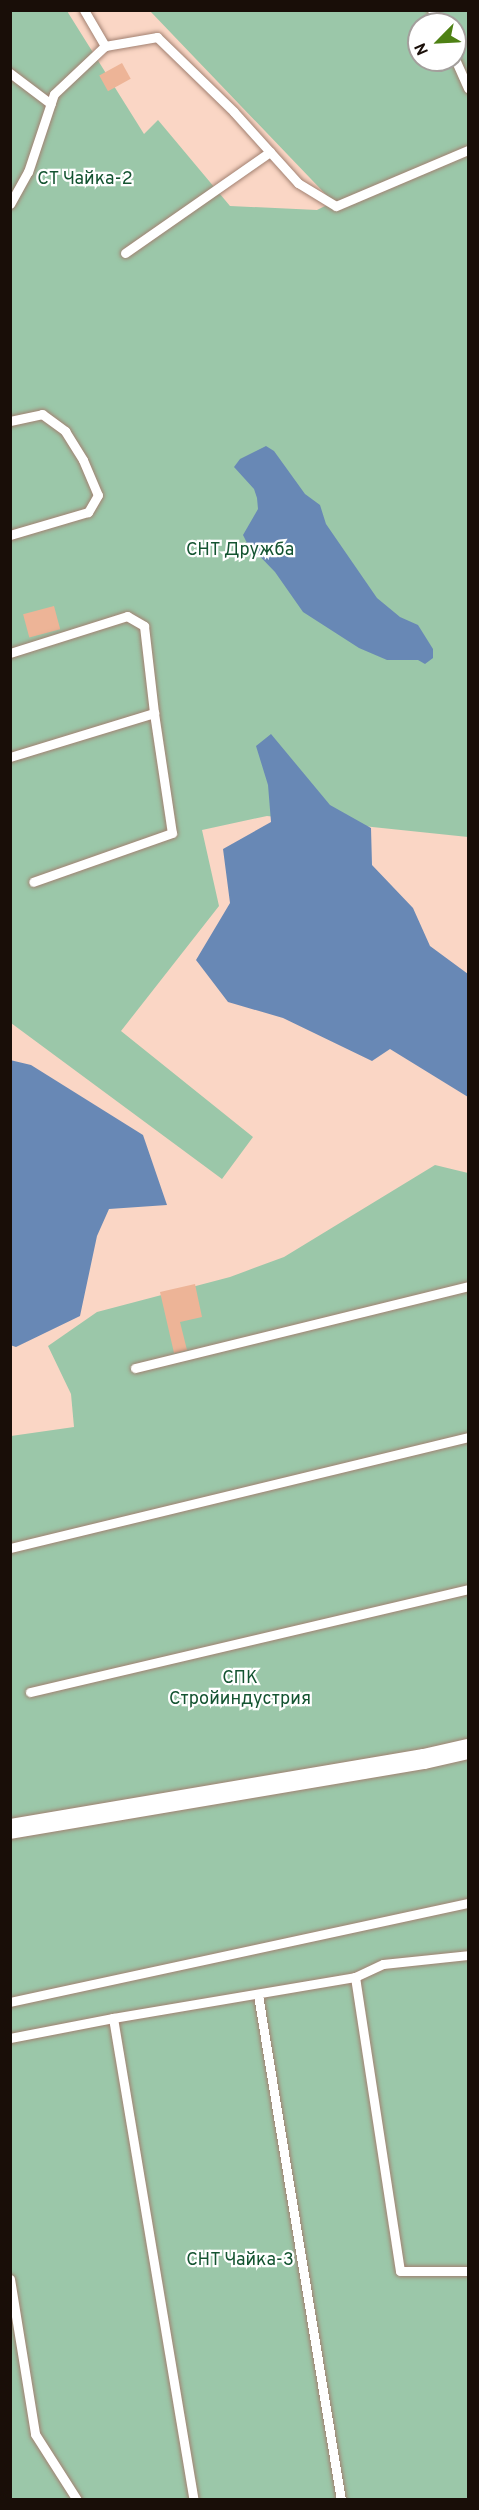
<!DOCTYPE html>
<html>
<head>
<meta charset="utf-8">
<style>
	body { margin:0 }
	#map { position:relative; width:479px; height:2510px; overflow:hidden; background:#fad6c5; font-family:Overpass,sans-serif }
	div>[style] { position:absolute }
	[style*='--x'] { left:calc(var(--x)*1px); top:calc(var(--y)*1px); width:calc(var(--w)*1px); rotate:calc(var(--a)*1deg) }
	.green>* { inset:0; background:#9bc7a9 }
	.water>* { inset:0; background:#6888b5 }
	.building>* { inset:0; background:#edb497; transform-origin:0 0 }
	.roads { filter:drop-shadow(0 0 2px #a28171) drop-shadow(0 0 2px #a28171) }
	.service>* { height:9px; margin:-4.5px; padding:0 4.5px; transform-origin:4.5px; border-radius:4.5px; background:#fff }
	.minor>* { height:20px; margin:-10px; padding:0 10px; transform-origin:10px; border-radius:10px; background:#fff }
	span { translate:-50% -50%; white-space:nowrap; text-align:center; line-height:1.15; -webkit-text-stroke:4.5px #fff; paint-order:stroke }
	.park-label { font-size:18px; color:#145431 }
	.frame { position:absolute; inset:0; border:12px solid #190e08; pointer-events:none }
	.north { position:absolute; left:407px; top:12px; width:60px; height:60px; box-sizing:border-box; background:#fff; border:2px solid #a39f9c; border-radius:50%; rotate:246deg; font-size:16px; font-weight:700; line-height:24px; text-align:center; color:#190e08 }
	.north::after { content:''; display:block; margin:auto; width:21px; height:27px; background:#4e8114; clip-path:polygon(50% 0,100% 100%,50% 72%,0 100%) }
</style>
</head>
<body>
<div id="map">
	<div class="green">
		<i style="clip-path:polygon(evenodd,10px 11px,67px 11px,144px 134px,158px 120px,230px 206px,317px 210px,333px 202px,150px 11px,468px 11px,468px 837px,267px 816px,202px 830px,219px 906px,121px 1031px,253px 1137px,222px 1179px,11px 1023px,10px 11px,419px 24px,455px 24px,455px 60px,419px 60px,419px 24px)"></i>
		<i style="clip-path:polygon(435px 1165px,468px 1173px,468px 2499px,11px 2499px,11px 1436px,74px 1427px,71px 1394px,48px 1346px,97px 1312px,230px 1277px,284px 1257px)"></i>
	</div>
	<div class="water">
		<i style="clip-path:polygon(266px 446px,274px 451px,305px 494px,320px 505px,326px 524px,377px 598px,400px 617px,418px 625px,433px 649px,433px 658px,425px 664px,418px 660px,387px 660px,359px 648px,303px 612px,275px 572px,247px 543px,243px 535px,258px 509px,257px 498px,254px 489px,234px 467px,240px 459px)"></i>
		<i style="clip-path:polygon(271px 734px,330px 805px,371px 828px,372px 865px,413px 908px,430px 946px,468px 974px,468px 1097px,390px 1049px,372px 1061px,283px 1018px,228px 1002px,196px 960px,230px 903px,223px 849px,271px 822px,268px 785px,256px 746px)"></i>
		<i style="clip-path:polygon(10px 1060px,31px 1065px,143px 1135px,167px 1205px,109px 1209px,97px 1236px,80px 1316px,16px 1347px,10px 1345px)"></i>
	</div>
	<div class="building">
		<i style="left:122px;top:63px;width:18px;height:26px;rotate:61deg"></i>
		<i style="left:54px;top:606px;width:24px;height:32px;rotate:75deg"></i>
		<i style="clip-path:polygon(195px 1284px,202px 1317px,180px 1322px,187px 1350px,174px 1353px,160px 1292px)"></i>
	</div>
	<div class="roads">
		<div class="service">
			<i style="--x:84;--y:10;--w:42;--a:59.7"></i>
			<i style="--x:432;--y:10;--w:15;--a:67"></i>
			<i style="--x:455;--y:59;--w:32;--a:66"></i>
			<i style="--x:10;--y:73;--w:51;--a:37.1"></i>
			<i style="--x:10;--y:204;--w:37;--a:-61"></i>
			<i style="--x:28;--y:172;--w:82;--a:-71.6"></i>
			<i style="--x:54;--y:94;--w:70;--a:-43.3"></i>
			<i style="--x:105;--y:46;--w:53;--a:-9.8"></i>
			<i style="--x:157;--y:37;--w:107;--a:44.2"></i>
			<i style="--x:234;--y:112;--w:96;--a:48"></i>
			<i style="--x:298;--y:183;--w:44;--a:31.2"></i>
			<i style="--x:336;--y:206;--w:143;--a:-23"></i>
			<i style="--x:125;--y:253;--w:177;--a:-34.9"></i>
			<i style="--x:10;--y:421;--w:33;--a:-12"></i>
			<i style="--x:42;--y:414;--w:29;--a:36"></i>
			<i style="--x:65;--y:431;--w:34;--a:58"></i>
			<i style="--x:83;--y:460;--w:38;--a:67"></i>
			<i style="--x:98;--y:495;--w:20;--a:120"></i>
			<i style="--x:88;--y:512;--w:81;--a:163.6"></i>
			<i style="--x:10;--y:653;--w:123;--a:-17.5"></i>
			<i style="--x:127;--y:616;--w:20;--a:30"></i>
			<i style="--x:144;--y:626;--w:88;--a:83.4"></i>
			<i style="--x:10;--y:757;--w:151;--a:-17"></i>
			<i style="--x:154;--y:713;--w:121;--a:81.5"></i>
			<i style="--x:172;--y:833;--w:147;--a:160.6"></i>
			<i style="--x:135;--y:1368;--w:343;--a:-13.8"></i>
			<i style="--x:10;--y:1548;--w:471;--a:-13.6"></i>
			<i style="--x:30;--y:1692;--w:450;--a:-13.2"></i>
			<i style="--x:355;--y:1977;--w:297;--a:81.3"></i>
			<i style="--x:400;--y:2271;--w:68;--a:0"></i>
			<i style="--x:258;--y:1995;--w:512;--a:80.67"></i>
			<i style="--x:10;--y:2002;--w:469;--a:-12.2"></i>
			<i style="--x:113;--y:2018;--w:489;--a:80.5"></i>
			<i style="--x:10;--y:2038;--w:105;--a:-11"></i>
			<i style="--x:113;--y:2018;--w:245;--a:-9.6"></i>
			<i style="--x:355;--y:1977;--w:31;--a:-25"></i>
			<i style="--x:383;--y:1964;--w:85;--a:-6"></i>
			<i style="--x:10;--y:2279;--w:157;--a:80.8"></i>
			<i style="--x:35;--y:2434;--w:78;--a:57.5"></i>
		</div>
		<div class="minor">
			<i style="--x:10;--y:1829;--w:420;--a:-9.6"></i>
			<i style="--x:424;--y:1759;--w:45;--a:-12.8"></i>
		</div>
	</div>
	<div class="park-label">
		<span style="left:85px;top:180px">СТ Чайка-2</span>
		<span style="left:240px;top:551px">СНТ Дружба</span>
		<span style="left:240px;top:1690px">СПК<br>Стройиндустрия</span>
		<span style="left:240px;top:2261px">СНТ Чайка-3</span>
	</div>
	<div class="frame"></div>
	<div class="north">N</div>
</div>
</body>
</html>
